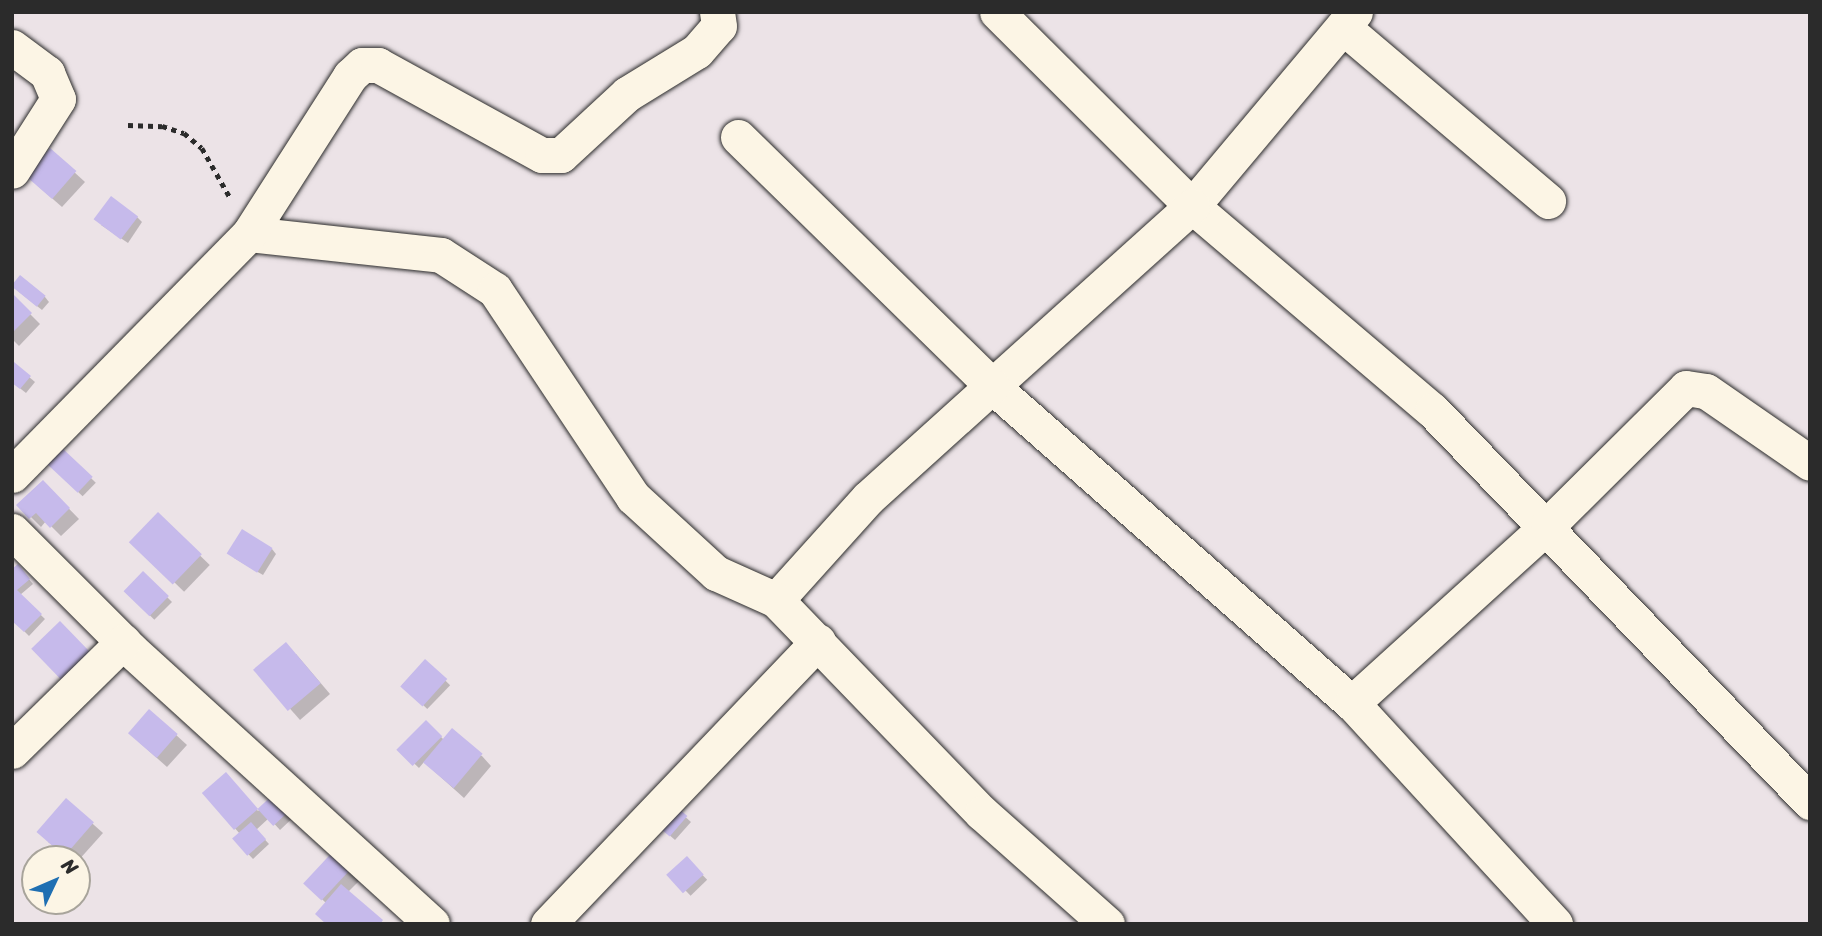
<!DOCTYPE html>
<html>
<head>
<meta charset="utf-8">
<style>
	body { margin:0 }
	#map { position:relative; width:1822px; height:936px; overflow:hidden; background:#ece3e7; font-family:Sriracha,sans-serif }
	div>[style] { position:absolute }
	[style*='--x'] { left:calc(var(--x)*1px); top:calc(var(--y)*1px); width:calc(var(--w)*1px); rotate:calc(var(--a)*1deg) }
	.shadow>* { inset:0; background:#0003; transform-origin:0 0 }
	.building>* { inset:0; background:#c6baeb; transform-origin:0 0 }
	.path>* { height:4.5px; margin-top:-2.25px; transform-origin:0; background:repeating-linear-gradient(90deg,#2b2b2b 0 5px,transparent 0 10px) }
	.roads { filter:drop-shadow(0 0 2px #2b2b2b) drop-shadow(0 0 2px #2b2b2b) }
	.street>* { height:35px; margin:-17.5px; padding:0 17.5px; transform-origin:17.5px; border-radius:17.5px; background:#fcf5e5 }
	span { translate:-50% -50%; white-space:nowrap; text-align:center; line-height:1.15; -webkit-text-stroke:6px #fcf5e5; paint-order:stroke }
	.frame { position:absolute; inset:0; border:14px solid #2b2b2b; pointer-events:none }
	.north { position:absolute; left:21px; top:845px; width:70px; height:70px; box-sizing:border-box; background:#fcf5e5; border:2px solid #a8a49b; border-radius:50%; rotate:46deg; font-size:19px; font-weight:700; line-height:28px; text-align:center; color:#2b2b2b }
	.north::after { content:''; display:block; margin:auto; width:24px; height:32px; background:#1f6fb2; clip-path:polygon(50% 0,100% 100%,50% 72%,0 100%) }
</style>
</head>
<body>
<div id="map">
	<div class="shadow">
		<i style="clip-path:polygon(50px 150px,85px 182px,62px 207px,38px 186px)"></i>
		<i style="clip-path:polygon(137px 217px,142px 222px,128px 243px,101px 225px)"></i>
		<i style="clip-path:polygon(18px 291px,45px 297px,49px 302px,42px 310px)"></i>
		<i style="clip-path:polygon(12px 296px,40px 324px,19px 346px,12px 339px)"></i>
		<i style="clip-path:polygon(14px 364px,35px 382px,26px 393px,12px 382px)"></i>
		<i style="left:62px;top:450px;width:47px;height:19px;rotate:44deg"></i>
		<i style="clip-path:polygon(43px 482px,79px 519px,61px 536px,46px 521px,41px 527px,19px 505px)"></i>
		<i style="left:158px;top:515px;width:72px;height:37px;rotate:44deg"></i>
		<i style="clip-path:polygon(272px 549px,276px 554px,263px 575px,234px 558px)"></i>
		<i style="clip-path:polygon(22px 571px,33px 584px,20px 595px,45px 619px,29px 636px,12px 619px,12px 594px)"></i>
		<i style="left:143px;top:573px;width:41px;height:25px;rotate:45deg"></i>
		<i style="clip-path:polygon(296px 654px,330px 694px,300px 720px,256px 670px)"></i>
		<i style="left:425px;top:661px;width:35px;height:33px;rotate:44deg"></i>
		<i style="clip-path:polygon(150px 711px,187px 745px,167px 767px,140px 743px)"></i>
		<i style="clip-path:polygon(426px 722px,444px 740px,482px 756px,491px 766px,464px 798px,424px 762px,419px 768px,400px 750px)"></i>
		<i style="clip-path:polygon(235px 785px,258px 811px,278px 792px,298px 813px,280px 830px,269px 818px,256px 830px,269px 844px,253px 859px,234px 839px,240px 834px,204px 793px)"></i>
		<i style="clip-path:polygon(67px 801px,103px 833px,77px 862px,48px 842px)"></i>
		<i style="clip-path:polygon(671px 804px,691px 822px,675px 840px,659px 826px)"></i>
		<i style="clip-path:polygon(340px 846px,367px 873px,348px 892px,384px 924px,327px 924px,326px 903px,305px 883px)"></i>
		<i style="left:687px;top:859px;width:29px;height:23px;rotate:46deg"></i>
	</div>
	<div class="building">
		<i style="left:50px;top:148px;width:35px;height:37px;rotate:41deg"></i>
		<i style="left:111px;top:196px;width:34px;height:29px;rotate:37deg"></i>
		<i style="left:20px;top:275px;width:33px;height:14px;rotate:39deg"></i>
		<i style="clip-path:polygon(12px 293px,32px 313px,12px 333px)"></i>
		<i style="clip-path:polygon(14px 362px,31px 376px,20px 389px,12px 383px)"></i>
		<i style="left:62px;top:448px;width:42px;height:22px;rotate:43deg"></i>
		<i style="clip-path:polygon(43px 480px,70px 508px,50px 528px,36px 513px,29px 519px,16px 505px)"></i>
		<i style="left:158px;top:512px;width:61px;height:42px;rotate:44deg"></i>
		<i style="left:242px;top:529px;width:36px;height:29px;rotate:32deg"></i>
		<i style="clip-path:polygon(18px 564px,30px 579px,17px 590px,42px 614px,24px 632px,12px 621px,12px 569px)"></i>
		<i style="left:143px;top:571px;width:36px;height:28px;rotate:44deg"></i>
		<i style="left:60px;top:621px;width:47px;height:40px;rotate:46deg"></i>
		<i style="left:286px;top:642px;width:54px;height:43px;rotate:50deg"></i>
		<i style="left:425px;top:659px;width:30px;height:37px;rotate:42deg"></i>
		<i style="left:149px;top:709px;width:38px;height:32px;rotate:41deg"></i>
		<i style="left:426px;top:720px;width:23px;height:42px;rotate:45deg"></i>
		<i style="left:452px;top:728px;width:40px;height:45px;rotate:40deg"></i>
		<i style="left:226px;top:772px;width:49px;height:32px;rotate:49deg"></i>
		<i style="left:278px;top:790px;width:23px;height:28px;rotate:47deg"></i>
		<i style="left:66px;top:798px;width:37px;height:45px;rotate:41deg"></i>
		<i style="left:670px;top:801px;width:23px;height:27px;rotate:41deg"></i>
		<i style="left:251px;top:822px;width:23px;height:25px;rotate:49deg"></i>
		<i style="left:340px;top:844px;width:25px;height:54px;rotate:43deg"></i>
		<i style="left:687px;top:856px;width:25px;height:28px;rotate:48deg"></i>
		<i style="clip-path:polygon(341px 884px,383px 920px,380px 924px,326px 924px,315px 914px)"></i>
	</div>
	<div class="path">
		<i style="--x:128;--y:125;--w:34;--a:2"></i>
		<i style="--x:162;--y:126;--w:23;--a:18"></i>
		<i style="--x:184;--y:133;--w:23;--a:40"></i>
		<i style="--x:202;--y:148;--w:59;--a:60.4"></i>
	</div>
	<div class="roads">
		<div class="street">
			<i style="--x:997;--y:12;--w:275;--a:44.9"></i>
			<i style="--x:1192;--y:206;--w:315;--a:40.4"></i>
			<i style="--x:1432;--y:410;--w:545;--a:46.04"></i>
			<i style="--x:1355;--y:12;--w:253;--a:130"></i>
			<i style="--x:1192;--y:206;--w:269;--a:138"></i>
			<i style="--x:992;--y:386;--w:480;--a:41.4"></i>
			<i style="--x:1352;--y:703;--w:300;--a:47.4"></i>
			<i style="--x:1343;--y:27;--w:269;--a:40.3"></i>
			<i style="--x:12;--y:47;--w:44;--a:36.6"></i>
			<i style="--x:47;--y:73;--w:28;--a:67"></i>
			<i style="--x:58;--y:99;--w:85;--a:122.6"></i>
			<i style="--x:738;--y:137;--w:356;--a:44.4"></i>
			<i style="--x:992;--y:386;--w:167;--a:137.9"></i>
			<i style="--x:868;--y:498;--w:137;--a:132"></i>
			<i style="--x:249;--y:234;--w:193;--a:6.2"></i>
			<i style="--x:441;--y:255;--w:64;--a:32.9"></i>
			<i style="--x:495;--y:290;--w:249;--a:56.3"></i>
			<i style="--x:633;--y:497;--w:113;--a:42.5"></i>
			<i style="--x:716;--y:573;--w:66;--a:24.2"></i>
			<i style="--x:776;--y:600;--w:296;--a:46"></i>
			<i style="--x:982;--y:813;--w:167;--a:41.6"></i>
			<i style="--x:12;--y:475;--w:338;--a:-45.5"></i>
			<i style="--x:249;--y:234;--w:188;--a:-57.4"></i>
			<i style="--x:350;--y:76;--w:16;--a:-43"></i>
			<i style="--x:362;--y:65;--w:16;--a:0"></i>
			<i style="--x:378;--y:65;--w:187;--a:28.8"></i>
			<i style="--x:542;--y:155;--w:19;--a:0"></i>
			<i style="--x:561;--y:155;--w:90;--a:-42.7"></i>
			<i style="--x:627;--y:94;--w:82;--a:-31.6"></i>
			<i style="--x:697;--y:51;--w:33;--a:-49"></i>
			<i style="--x:719;--y:26;--w:14;--a:-98"></i>
			<i style="--x:12;--y:531;--w:167;--a:45"></i>
			<i style="--x:130;--y:649;--w:408;--a:42.3"></i>
			<i style="--x:1352;--y:703;--w:265;--a:-42.2"></i>
			<i style="--x:1548;--y:525;--w:194;--a:-44.8"></i>
			<i style="--x:1686;--y:388;--w:20;--a:9"></i>
			<i style="--x:1706;--y:391;--w:126;--a:34.7"></i>
			<i style="--x:12;--y:751;--w:156;--a:-44.5"></i>
			<i style="--x:548;--y:924;--w:391;--a:-46.3"></i>
		</div>
	</div>
	<div class="frame"></div>
	<div class="north">N</div>
</div>
</body>
</html>
